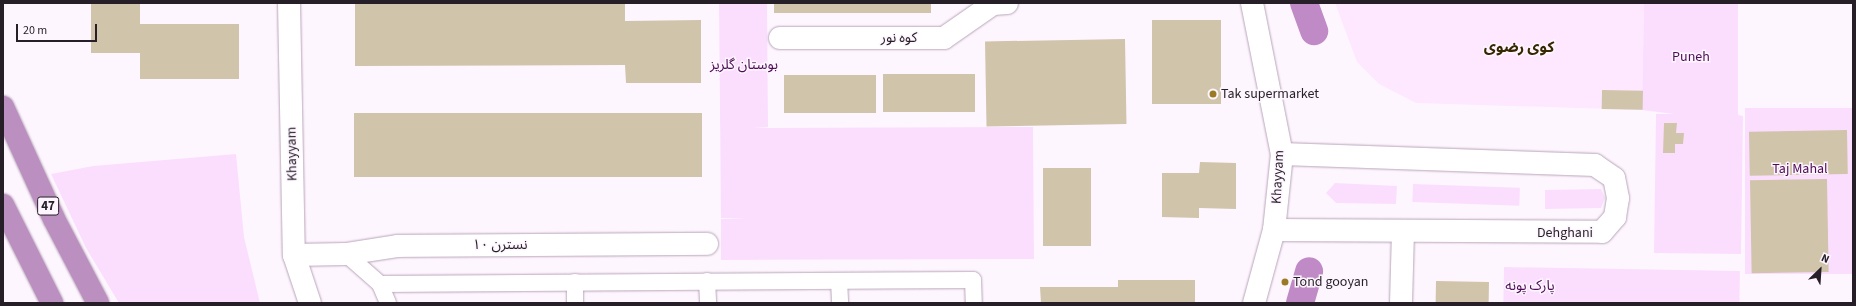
<!DOCTYPE html>
<html>
<head>
<meta charset="utf-8">
<style>
	body { margin:0 }
	#map { position:relative; width:1856px; height:306px; overflow:hidden; background:#fef6ff; font-family:"Source Sans 3","Noto Sans Arabic",sans-serif }
	div>[style] { position:absolute }
	[style*='--x'] { left:calc(var(--x)*1px); top:calc(var(--y)*1px); width:calc(var(--w)*1px); rotate:calc(var(--a)*1deg) }
	.built>* { inset:0; background:#fde8ff }
	.green>* { inset:0; background:#fbdefe; transform-origin:0 0 }
	.canal>* { height:28px; margin:-14px; padding:0 14px; transform-origin:14px; border-radius:14px; background:#c08ac6 }
	.building>* { inset:0; background:#d0c4ab; transform-origin:0 0 }
	.roads { filter:drop-shadow(0 0 1px #b9a5ba) drop-shadow(0 0 1px #b9a5ba) }
	.service>* { height:16px; margin:-8px; padding:0 8px; transform-origin:8px; border-radius:8px; background:#fff }
	.minor>* { height:22px; margin:-11px; padding:0 11px; transform-origin:11px; border-radius:11px; background:#fff }
	.tertiary>* { height:22px; margin:-11px; padding:0 11px; transform-origin:11px; border-radius:11px; background:#fff }
	.trunk>* { height:22px; margin:-11px; padding:0 11px; transform-origin:11px; border-radius:11px; background:#bb90c0 }
	.dots>* { width:11px; height:11px; translate:-50% -50%; box-sizing:border-box; border:2px solid #fef6ff; border-radius:50% }
	span { translate:-50% -50%; white-space:nowrap; text-align:center; line-height:1.15; -webkit-text-stroke:3px #fef6ff; paint-order:stroke }
	.shield-label span { padding:1px 3px; background:#fef6ff; border:1px solid; border-radius:3px; -webkit-text-stroke-width:0 }
	.shield-label { font-size:13px; color:#261f27; font-weight:700 }
	.street-label { font-size:14px; color:#261f27 }
	.park-label { font-size:14px; color:#4e0b56 }
	.poi-label { font-size:14px; color:#261f27 }
	.left { translate:0 -50%; text-align:left }
	.neighbourhood-label { font-size:15px; color:#372700; font-weight:700 }
	.frame { position:absolute; inset:0; border:4px solid #261f27; pointer-events:none }
	.north { position:absolute; left:1800px; top:250px; width:40px; height:40px; -webkit-text-stroke:3px #fef6ff; paint-order:stroke; rotate:25deg; font-size:11px; font-weight:700; line-height:16px; text-align:center; color:#261f27 }
	.north::after { content:''; display:block; margin:auto; width:14px; height:18px; background:#261f27; clip-path:polygon(50% 0,100% 100%,50% 72%,0 100%) }
	.scale { position:absolute; left:16px; top:24px; width:81px; height:18px; box-sizing:border-box; border:2px solid #261f27; border-top:0; padding-left:5px; font-size:12px; line-height:14px; white-space:nowrap; color:#261f27; -webkit-text-stroke:3px #fef6ff; paint-order:stroke }
</style>
</head>
<body>
<div id="map">
	<div class="built">
		<i style="clip-path:polygon(1335px 3px,1644px 3px,1642px 110px,1416px 103px,1379px 84px,1357px 62px)"></i>
	</div>
	<div class="green">
		<i style="clip-path:polygon(719px 3px,767px 3px,768px 127px,754px 128px,754px 219px,754px 128px,1033px 127px,1034px 259px,721px 260px,721px 219px,747px 219px,721px 218px)"></i>
		<i style="clip-path:polygon(1644px 3px,1738px 3px,1738px 115px,1743px 116px,1741px 254px,1654px 253px,1656px 114px,1674px 114px,1642px 110px)"></i>
		<i style="left:1853px;top:108px;width:166px;height:108px;rotate:90deg"></i>
		<i style="clip-path:polygon(236px 154px,244px 237px,260px 303px,119px 303px,86px 248px,51px 174px,93px 166px)"></i>
		<i style="clip-path:polygon(1335px 183px,1397px 186px,1396px 204px,1336px 203px,1326px 193px)"></i>
		<i style="left:1413px;top:184px;width:107px;height:18px;rotate:2deg"></i>
		<i style="clip-path:polygon(1601px 189px,1605px 198px,1601px 208px,1545px 209px,1545px 190px)"></i>
		<i style="left:1504px;top:267px;width:236px;height:36px;rotate:1deg"></i>
	</div>
	<div class="canal">
		<i style="--x:1304;--y:3;--w:30;--a:70"></i>
		<i style="--x:1300;--y:303;--w:33;--a:-74"></i>
	</div>
	<div class="building">
		<i style="clip-path:polygon(91px 3px,140px 3px,140px 24px,239px 24px,239px 79px,140px 79px,140px 53px,91px 53px)"></i>
		<i style="clip-path:polygon(355px 3px,625px 3px,625px 21px,701px 20px,701px 83px,626px 83px,625px 65px,355px 66px)"></i>
		<i style="left:774px;top:3px;width:157px;height:10px"></i>
		<i style="left:1152px;top:20px;width:69px;height:84px"></i>
		<i style="left:1125px;top:39px;width:85px;height:140px;rotate:89deg"></i>
		<i style="left:975px;top:74px;width:38px;height:92px;rotate:90deg"></i>
		<i style="left:784px;top:75px;width:92px;height:38px"></i>
		<i style="left:1602px;top:90px;width:41px;height:19px;rotate:1deg"></i>
		<i style="left:702px;top:113px;width:64px;height:348px;rotate:90deg"></i>
		<i style="clip-path:polygon(1664px 123px,1677px 123px,1676px 133px,1684px 133px,1683px 144px,1675px 144px,1675px 153px,1663px 153px)"></i>
		<i style="left:1847px;top:130px;width:44px;height:98px;rotate:89deg"></i>
		<i style="clip-path:polygon(1200px 162px,1236px 163px,1236px 209px,1199px 208px,1199px 218px,1162px 217px,1162px 173px,1199px 173px)"></i>
		<i style="left:1043px;top:168px;width:48px;height:78px"></i>
		<i style="left:1827px;top:179px;width:93px;height:77px;rotate:89deg"></i>
		<i style="clip-path:polygon(1118px 280px,1195px 280px,1195px 303px,1041px 303px,1040px 287px,1118px 287px)"></i>
		<i style="left:1436px;top:281px;width:53px;height:22px;rotate:1deg"></i>
	</div>
	<div class="roads">
		<div class="service">
			<i style="--x:346;--y:254;--w:45;--a:41.4"></i>
			<i style="--x:380;--y:284;--w:21;--a:67"></i>
			<i style="--x:707;--y:281;--w:22;--a:87"></i>
			<i style="--x:839;--y:281;--w:22;--a:87"></i>
			<i style="--x:575;--y:282;--w:21;--a:90"></i>
			<i style="--x:380;--y:284;--w:593;--a:-0.39"></i>
			<i style="--x:973;--y:280;--w:23;--a:88"></i>
		</div>
		<div class="minor">
			<i style="--x:780;--y:38;--w:164;--a:0"></i>
			<i style="--x:944;--y:38;--w:60;--a:-34.8"></i>
			<i style="--x:993;--y:4;--w:14;--a:-4"></i>
			<i style="--x:1274;--y:230;--w:328;--a:0.3"></i>
			<i style="--x:1602;--y:232;--w:20;--a:-49"></i>
			<i style="--x:1615;--y:217;--w:19;--a:-81"></i>
			<i style="--x:1618;--y:198;--w:20;--a:-101"></i>
			<i style="--x:1614;--y:178;--w:23;--a:-146"></i>
			<i style="--x:1595;--y:165;--w:313;--a:-178"></i>
			<i style="--x:294;--y:255;--w:52;--a:-1.1"></i>
			<i style="--x:346;--y:254;--w:53;--a:-8.7"></i>
			<i style="--x:398;--y:246;--w:309;--a:-0.4"></i>
			<i style="--x:1401;--y:303;--w:72;--a:-88.4"></i>
		</div>
		<div class="tertiary">
			<i style="--x:289;--y:3;--w:252;--a:88.9"></i>
			<i style="--x:294;--y:255;--w:51;--a:71.6"></i>
			<i style="--x:1252;--y:3;--w:154;--a:78.8"></i>
			<i style="--x:1282;--y:154;--w:76;--a:96"></i>
			<i style="--x:1274;--y:230;--w:76;--a:105.3"></i>
		</div>
		<div class="trunk">
			<i style="--x:3;--y:107;--w:123;--a:65.5"></i>
			<i style="--x:54;--y:219;--w:95;--a:62.4"></i>
			<i style="--x:3;--y:205;--w:110;--a:63.4"></i>
		</div>
	</div>
	<div class="dots">
		<i style="left:1213px;top:94px;background:#9c7a25"></i>
		<i style="left:1285px;top:282px;background:#9c7a25"></i>
	</div>
	<div class="shield-label">
		<span style="left:48px;top:206px">47</span>
	</div>
	<div class="street-label">
		<span style="left:899px;top:38px">کوه نور</span>
		<span style="left:292px;top:154px;rotate:-91deg">Khayyam</span>
		<span style="left:1278px;top:177px;rotate:-87deg">Khayyam</span>
		<span style="left:1565px;top:233px">Dehghani</span>
		<span style="left:500px;top:245px">نسترن ۱۰</span>
	</div>
	<div class="park-label">
		<span style="left:1691px;top:57px">Puneh</span>
		<span style="left:744px;top:65px">بوستان گلریز</span>
		<span style="left:1800px;top:169px">Taj Mahal</span>
		<span style="left:1530px;top:286px">پارک پونه</span>
	</div>
	<div class="poi-label">
		<span class="left" style="left:1221px;top:94px">Tak supermarket</span>
		<span class="left" style="left:1293px;top:282px">Tond gooyan</span>
	</div>
	<div class="neighbourhood-label">
		<span style="left:1519px;top:48px">کوی رضوی</span>
	</div>
	<div class="frame"></div>
	<div class="north">N</div>
	<div class="scale">20 m</div>
</div>
</body>
</html>
